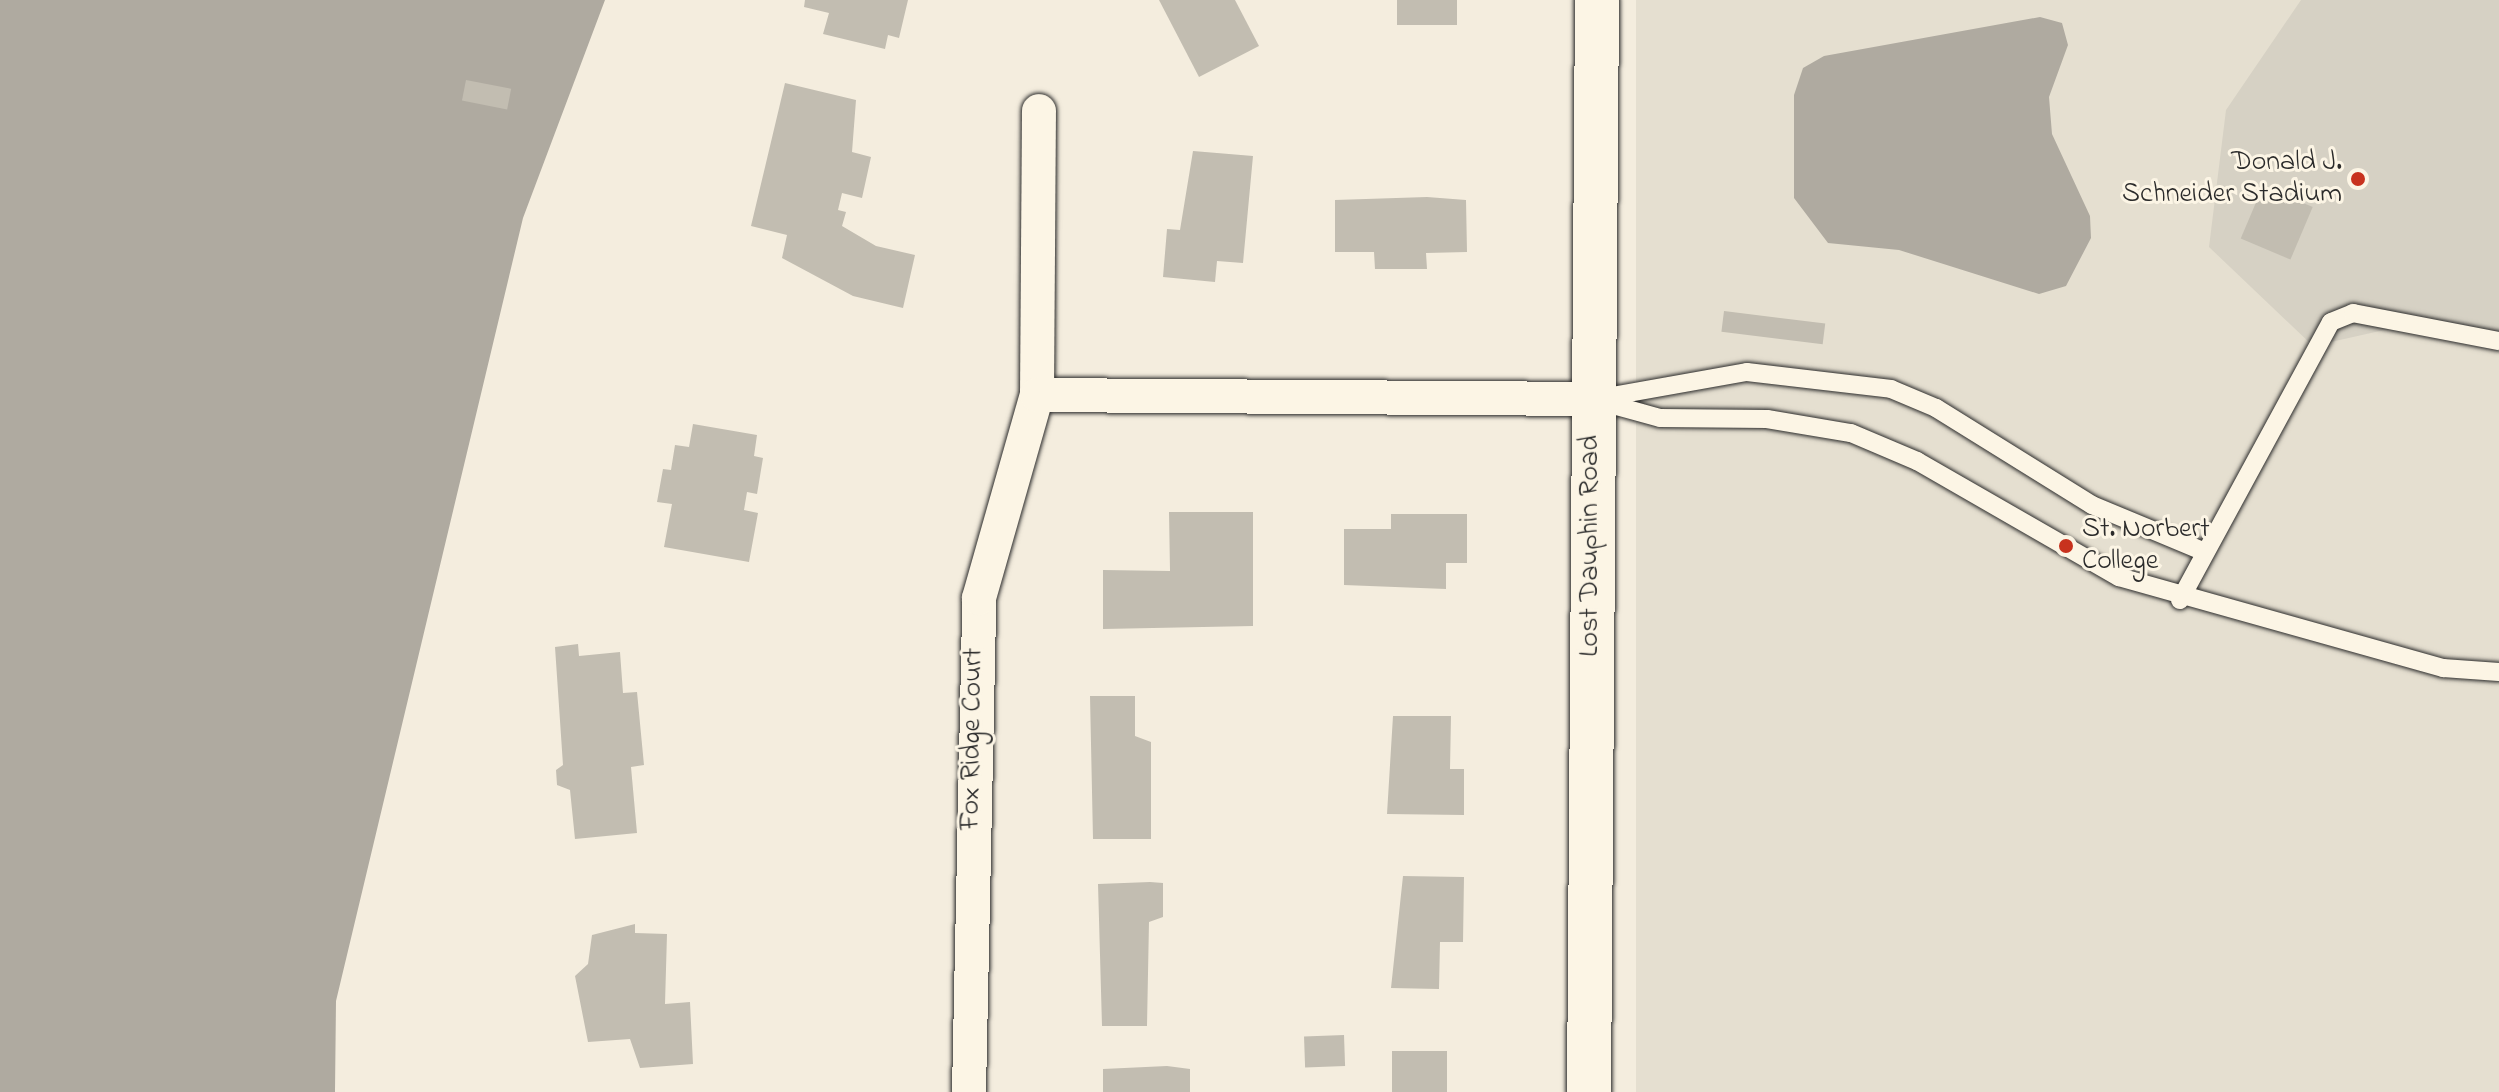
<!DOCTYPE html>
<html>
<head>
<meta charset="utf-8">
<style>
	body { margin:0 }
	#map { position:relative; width:2499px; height:1092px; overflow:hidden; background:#f4edde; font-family:"Indie Flower",sans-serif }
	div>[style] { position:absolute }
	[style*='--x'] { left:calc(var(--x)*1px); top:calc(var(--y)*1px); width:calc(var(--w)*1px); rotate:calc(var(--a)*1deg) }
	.built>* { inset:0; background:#e5dfd0; transform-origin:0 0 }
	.green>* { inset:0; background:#d6d1c4 }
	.water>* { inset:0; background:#afaaa0 }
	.building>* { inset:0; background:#c2bdb1; transform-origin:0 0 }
	.roads { filter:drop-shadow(0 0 2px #2b2b2b) drop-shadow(0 0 2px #2b2b2b) }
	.service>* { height:18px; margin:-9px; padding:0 9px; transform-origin:9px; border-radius:9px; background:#fcf5e5 }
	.minor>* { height:34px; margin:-17px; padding:0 17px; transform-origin:17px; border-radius:17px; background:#fcf5e5 }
	.secondary>* { height:44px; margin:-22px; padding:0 22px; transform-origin:22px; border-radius:22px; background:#fcf5e5 }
	.dots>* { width:22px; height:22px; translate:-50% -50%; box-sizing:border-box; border:4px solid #fcf5e5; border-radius:50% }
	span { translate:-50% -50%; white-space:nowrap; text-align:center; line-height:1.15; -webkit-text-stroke:6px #fcf5e5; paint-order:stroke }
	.poi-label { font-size:28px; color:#2b2b2b }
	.right { translate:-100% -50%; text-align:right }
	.left { translate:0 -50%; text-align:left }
	.street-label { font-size:28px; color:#2b2b2b }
</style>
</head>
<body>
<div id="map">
	<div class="built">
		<i style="left:1636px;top:0;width:863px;height:1092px"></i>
	</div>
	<div class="green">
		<i style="clip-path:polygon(2301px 0,2499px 0,2499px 335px,2411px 324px,2313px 346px,2209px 247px,2226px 110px)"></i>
	</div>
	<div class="water">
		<i style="clip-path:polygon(0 0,605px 0,523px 218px,336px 1001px,335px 1092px,0 1092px)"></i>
		<i style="clip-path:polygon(2040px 17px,2062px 23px,2068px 45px,2049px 97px,2052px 134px,2090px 216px,2091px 238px,2066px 286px,2039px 294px,1899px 250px,1828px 243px,1794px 198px,1794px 95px,1803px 68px,1824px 56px)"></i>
	</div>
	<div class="building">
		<i style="clip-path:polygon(805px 0,908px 0,899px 38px,888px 35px,885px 49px,823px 34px,829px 13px,804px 7px)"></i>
		<i style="clip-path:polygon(1159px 0,1235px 0,1259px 46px,1199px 77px)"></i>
		<i style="left:1397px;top:0;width:60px;height:25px"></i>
		<i style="left:466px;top:80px;width:46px;height:21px;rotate:11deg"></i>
		<i style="clip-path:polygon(785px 83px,856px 100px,852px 152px,871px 157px,862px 198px,842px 193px,838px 210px,846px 212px,842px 226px,876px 246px,915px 255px,903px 308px,853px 296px,782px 258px,787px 235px,751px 226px)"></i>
		<i style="clip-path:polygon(1193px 151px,1253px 156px,1243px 263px,1217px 261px,1215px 282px,1163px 277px,1167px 229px,1180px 230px)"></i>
		<i style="left:2263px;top:186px;width:54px;height:57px;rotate:23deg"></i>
		<i style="clip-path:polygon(1427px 197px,1466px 200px,1467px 252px,1426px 253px,1427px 269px,1375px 269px,1374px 252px,1335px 252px,1335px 200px)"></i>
		<i style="left:1724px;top:311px;width:102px;height:21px;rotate:7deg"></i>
		<i style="clip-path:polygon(693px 424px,757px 435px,754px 456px,763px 458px,757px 494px,747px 492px,744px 510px,758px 513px,749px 562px,664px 547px,672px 504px,657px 502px,663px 469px,671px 470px,675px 445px,689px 447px)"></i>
		<i style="clip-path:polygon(1169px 512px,1253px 512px,1253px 626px,1103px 629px,1103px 570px,1170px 571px)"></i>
		<i style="clip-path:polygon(1391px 514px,1467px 514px,1467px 563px,1446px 563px,1446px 589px,1344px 585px,1344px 529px,1391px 529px)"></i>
		<i style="clip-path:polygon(578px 644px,579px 656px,620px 652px,623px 693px,637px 692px,644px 765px,631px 767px,637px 833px,575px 839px,570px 790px,557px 785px,556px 770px,563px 765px,555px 647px)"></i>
		<i style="clip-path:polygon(1090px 696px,1135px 696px,1135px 736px,1151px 742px,1151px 839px,1093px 839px)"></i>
		<i style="clip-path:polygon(1393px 716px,1451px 716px,1450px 769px,1464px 769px,1464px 815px,1387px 814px)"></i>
		<i style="clip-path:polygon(1403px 876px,1464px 877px,1463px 942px,1440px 942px,1439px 989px,1391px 988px)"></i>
		<i style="clip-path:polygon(1150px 882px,1163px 883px,1163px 917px,1149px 922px,1147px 1026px,1102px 1026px,1098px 884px)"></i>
		<i style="clip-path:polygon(635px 924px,635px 933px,667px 934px,665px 1004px,690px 1002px,693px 1064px,640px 1068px,630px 1039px,588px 1042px,575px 976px,588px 964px,592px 935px)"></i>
		<i style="left:1344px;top:1035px;width:31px;height:40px;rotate:88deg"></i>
		<i style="left:1392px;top:1051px;width:55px;height:41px"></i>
		<i style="clip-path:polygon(1167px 1066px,1190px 1069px,1190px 1092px,1103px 1092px,1103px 1069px)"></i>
	</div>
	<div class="roads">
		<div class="service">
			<i style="--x:1595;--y:399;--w:154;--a:-10.1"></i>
			<i style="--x:1747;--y:372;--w:145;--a:6.7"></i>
			<i style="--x:1891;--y:389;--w:49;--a:22.9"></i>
			<i style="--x:1936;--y:408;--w:184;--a:31.9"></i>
			<i style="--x:2092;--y:505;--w:122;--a:22.6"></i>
			<i style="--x:1595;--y:400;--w:67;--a:15.5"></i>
			<i style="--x:1660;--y:418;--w:107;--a:0.5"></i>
			<i style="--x:1767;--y:419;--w:85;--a:9.5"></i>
			<i style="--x:1851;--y:433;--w:72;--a:23"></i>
			<i style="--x:1917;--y:461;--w:233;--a:29.9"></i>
			<i style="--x:2119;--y:577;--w:337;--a:15.7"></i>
			<i style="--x:2443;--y:668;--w:56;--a:4.1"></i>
			<i style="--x:2180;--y:600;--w:316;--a:-61.5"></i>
			<i style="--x:2331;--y:322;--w:24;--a:-22"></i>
			<i style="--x:2353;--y:313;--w:149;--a:10.9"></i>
		</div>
		<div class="minor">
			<i style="--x:1037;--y:395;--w:284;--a:-89.6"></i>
			<i style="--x:969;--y:1092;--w:494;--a:-88.8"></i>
			<i style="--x:979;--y:598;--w:211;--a:-74.1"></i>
			<i style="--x:1037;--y:395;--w:555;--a:0.41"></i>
		</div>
		<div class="secondary">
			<i style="--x:1589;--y:1092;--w:1092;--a:-89.58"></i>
		</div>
	</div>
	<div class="dots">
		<i style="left:2358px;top:179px;background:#c8321e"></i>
		<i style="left:2066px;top:546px;background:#c8321e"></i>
	</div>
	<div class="poi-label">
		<span class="right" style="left:2342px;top:179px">Donald J.<br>Schneider Stadium</span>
		<span class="left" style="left:2082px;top:546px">St. Norbert<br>College</span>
	</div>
	<div class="street-label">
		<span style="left:1591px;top:546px;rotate:-90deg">Lost Dauphin Road</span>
		<span style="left:973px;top:739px;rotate:-89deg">Fox Ridge Court</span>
	</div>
</div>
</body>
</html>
